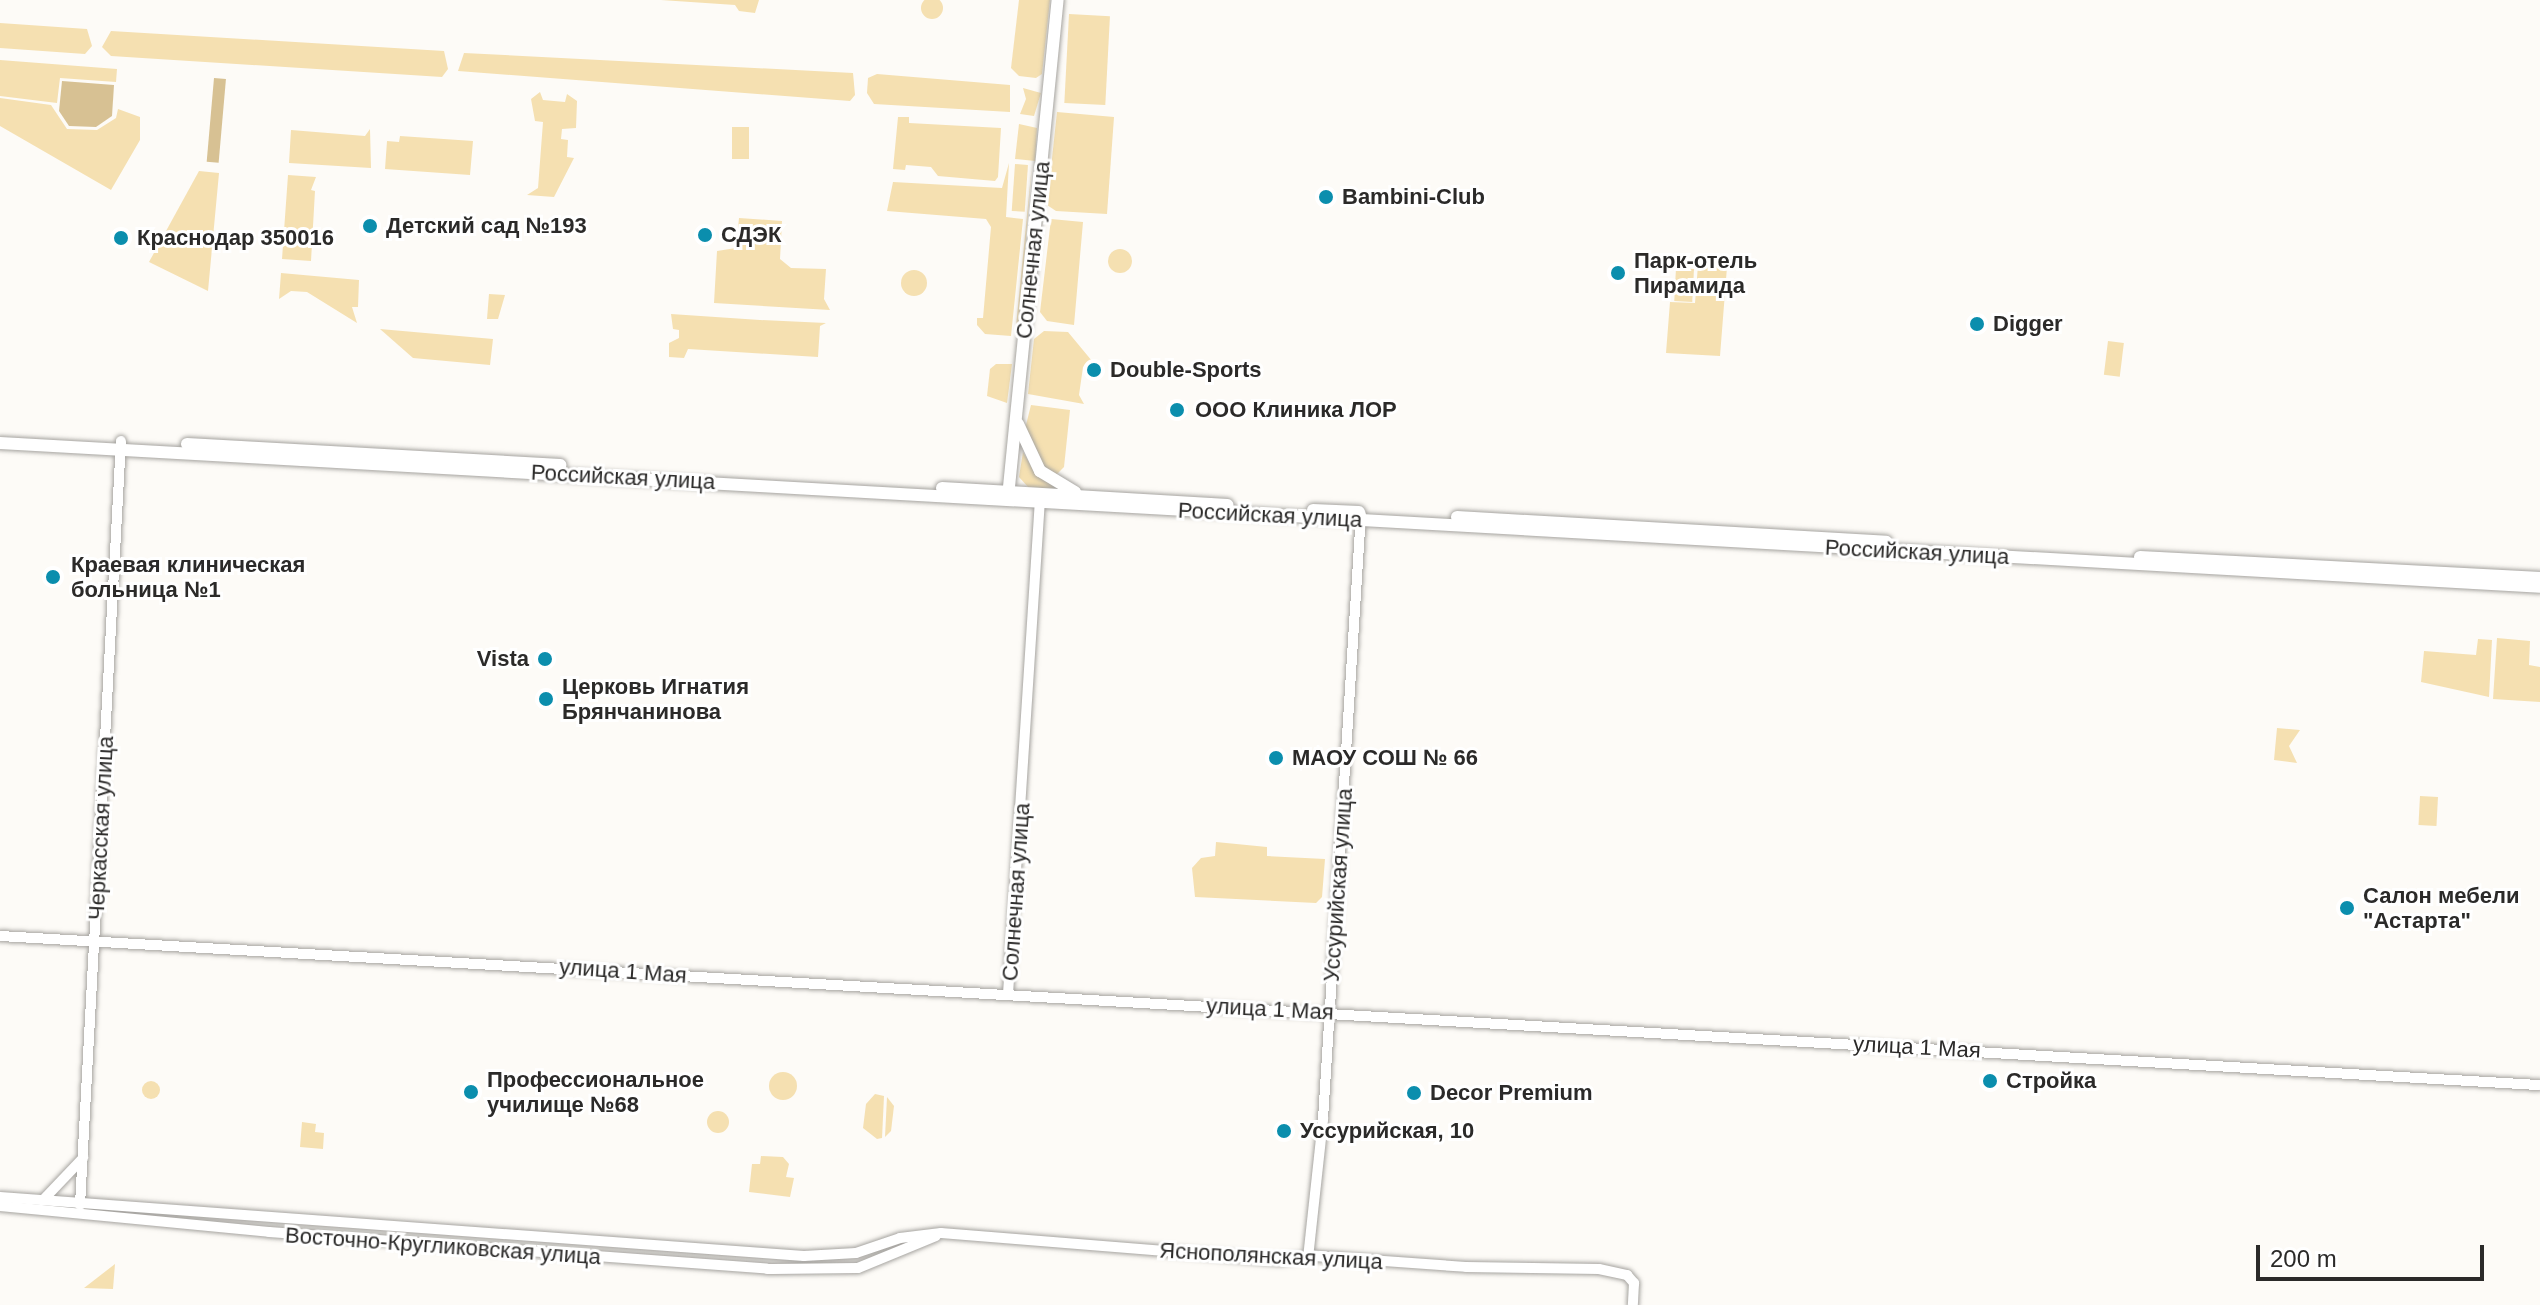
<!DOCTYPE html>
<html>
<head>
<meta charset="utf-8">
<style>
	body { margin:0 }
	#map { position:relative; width:2540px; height:1305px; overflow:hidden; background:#fdfbf7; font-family:Helvetica,sans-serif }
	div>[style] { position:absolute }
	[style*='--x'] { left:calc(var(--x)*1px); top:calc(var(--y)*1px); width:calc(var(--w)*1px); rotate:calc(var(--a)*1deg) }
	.green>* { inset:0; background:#f5e0b1; transform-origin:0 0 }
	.round { border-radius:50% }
	.forest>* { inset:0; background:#d7c193; transform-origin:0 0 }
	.roads { filter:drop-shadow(0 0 2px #a6a4a0) drop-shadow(0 0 2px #a6a4a0) }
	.minor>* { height:10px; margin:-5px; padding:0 5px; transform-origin:5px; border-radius:5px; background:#fff }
	.major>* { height:12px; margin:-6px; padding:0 6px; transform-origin:6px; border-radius:6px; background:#fff }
	.dots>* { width:22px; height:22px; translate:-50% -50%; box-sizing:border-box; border:4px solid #fff; border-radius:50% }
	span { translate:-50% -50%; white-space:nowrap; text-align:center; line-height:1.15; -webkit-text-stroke:6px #fff; paint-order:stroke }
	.poi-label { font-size:22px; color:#2b2a29; font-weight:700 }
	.left { translate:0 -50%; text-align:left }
	.right { translate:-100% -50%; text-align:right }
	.street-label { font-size:22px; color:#2b2a29 }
	.scale { position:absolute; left:2256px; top:1245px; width:228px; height:36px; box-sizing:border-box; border:4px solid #2b2a29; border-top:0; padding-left:10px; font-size:24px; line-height:28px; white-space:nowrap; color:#2b2a29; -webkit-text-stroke:6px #fff; paint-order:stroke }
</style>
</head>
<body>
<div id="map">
	<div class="green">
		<i class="round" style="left:921px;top:-3px;width:22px;height:22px"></i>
		<i style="clip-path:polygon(661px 0,759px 0,755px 13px,739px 11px,735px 5px)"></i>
		<i style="clip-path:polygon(1019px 0,1050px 0,1042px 74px,1036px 78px,1019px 76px,1011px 68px)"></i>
		<i style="left:1069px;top:14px;width:41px;height:89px;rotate:3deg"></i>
		<i style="clip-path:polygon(0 23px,87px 29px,92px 46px,85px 54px,0 48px)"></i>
		<i style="clip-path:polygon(111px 31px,444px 51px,448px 69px,442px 77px,111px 56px,102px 47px)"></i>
		<i style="clip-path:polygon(464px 53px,853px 73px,855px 95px,850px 101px,458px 71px)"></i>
		<i style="clip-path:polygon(0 60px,117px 69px,116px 82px,60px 78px,57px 103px,0 96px)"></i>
		<i style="clip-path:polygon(877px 74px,1010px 85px,1010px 112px,874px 104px,867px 93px,868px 78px)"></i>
		<i style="clip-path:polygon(1023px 88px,1041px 93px,1034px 116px,1020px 114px,1026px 99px)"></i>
		<i style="clip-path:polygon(540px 92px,543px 100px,565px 102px,567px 94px,577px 101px,576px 128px,562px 129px,561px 139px,568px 140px,567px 157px,574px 158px,554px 197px,527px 195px,538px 188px,543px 122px,535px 121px,531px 99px)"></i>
		<i style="clip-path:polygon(0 98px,51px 105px,67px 129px,97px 130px,116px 118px,118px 109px,140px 117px,140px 140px,111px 190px,0 126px)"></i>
		<i style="clip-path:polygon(1057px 112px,1114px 117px,1107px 214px,1056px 211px,1047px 205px)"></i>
		<i style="clip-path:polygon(898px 117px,909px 117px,909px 123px,1001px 128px,998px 177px,995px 181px,938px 176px,931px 167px,906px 165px,905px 170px,893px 169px)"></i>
		<i style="clip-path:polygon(1019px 124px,1037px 128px,1035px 161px,1015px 159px)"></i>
		<i style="left:732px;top:127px;width:17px;height:32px"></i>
		<i style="clip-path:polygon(370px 129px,371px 168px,289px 163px,291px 130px,365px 136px)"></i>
		<i style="clip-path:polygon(400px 136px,473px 141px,470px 175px,385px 169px,387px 141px,399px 142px)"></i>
		<i style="clip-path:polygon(1009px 163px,1006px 217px,1023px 219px,1011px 336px,985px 334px,977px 325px,977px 318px,983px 318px,991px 227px,986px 219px,887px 211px,893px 182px,1002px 188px)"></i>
		<i style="left:1015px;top:164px;width:13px;height:47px;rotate:4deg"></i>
		<i style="clip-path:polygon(1032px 165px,1018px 336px,1015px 336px)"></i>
		<i style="clip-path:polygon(199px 171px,219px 173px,208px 291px,149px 262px)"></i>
		<i style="clip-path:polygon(288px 175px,316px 177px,311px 190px,315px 191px,311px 261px,282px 259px)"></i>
		<i style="clip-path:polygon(739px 218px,782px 221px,780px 259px,791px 268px,826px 269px,824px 299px,830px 310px,714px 303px,717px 251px,736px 248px)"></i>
		<i style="clip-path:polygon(1051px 219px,1083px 222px,1074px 325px,1047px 321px,1040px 312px)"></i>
		<i class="round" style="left:1108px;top:249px;width:24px;height:24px"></i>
		<i style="clip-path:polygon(1698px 265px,1727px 267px,1720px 356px,1666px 353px,1670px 302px,1695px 303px)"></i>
		<i style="left:1676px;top:268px;width:18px;height:33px;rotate:3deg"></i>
		<i class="round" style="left:901px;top:270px;width:26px;height:26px"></i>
		<i style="clip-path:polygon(281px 273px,359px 280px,358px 307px,352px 307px,357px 323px,307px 292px,291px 291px,279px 299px)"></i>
		<i style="clip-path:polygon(489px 294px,505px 295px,498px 319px,487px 319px)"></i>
		<i style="clip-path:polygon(671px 314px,760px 320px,826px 323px,820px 326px,818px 357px,688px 349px,684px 358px,669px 357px,669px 343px,679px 338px,679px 330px,673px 329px)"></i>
		<i style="clip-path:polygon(380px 329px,493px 339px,490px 365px,413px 358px)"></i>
		<i style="clip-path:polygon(1044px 331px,1068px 332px,1092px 361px,1083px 367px,1079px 395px,1084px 404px,1028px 394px,1034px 339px)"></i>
		<i style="left:2108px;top:341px;width:16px;height:34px;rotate:7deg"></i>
		<i style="clip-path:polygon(996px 364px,1012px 364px,1007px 403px,987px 396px,990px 369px)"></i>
		<i style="clip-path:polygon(1031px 405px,1070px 410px,1064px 467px,1055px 476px,1041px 465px,1025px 429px)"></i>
		<i style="clip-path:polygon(1023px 452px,1031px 466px,1056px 489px,1028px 487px,1019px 477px)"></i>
		<i style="clip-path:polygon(2497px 638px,2530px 641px,2529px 665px,2540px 667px,2540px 702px,2493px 699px)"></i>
		<i style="clip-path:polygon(2478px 639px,2492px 640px,2489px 697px,2421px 682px,2424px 651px,2476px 655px)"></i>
		<i style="clip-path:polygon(2277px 728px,2300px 730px,2289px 746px,2297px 763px,2274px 760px)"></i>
		<i style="left:2420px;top:796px;width:18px;height:29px;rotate:3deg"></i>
		<i style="clip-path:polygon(1216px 842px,1267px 847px,1267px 856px,1325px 859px,1322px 897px,1316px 903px,1195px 897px,1192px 868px,1201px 858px,1215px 856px)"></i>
		<i class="round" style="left:769px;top:1072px;width:28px;height:28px"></i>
		<i class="round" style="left:142px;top:1081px;width:18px;height:18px"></i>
		<i style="clip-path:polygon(875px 1094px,884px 1096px,882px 1138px,877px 1139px,863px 1128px,866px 1104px)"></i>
		<i style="clip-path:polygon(887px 1097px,894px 1106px,891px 1131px,885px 1137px)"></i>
		<i class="round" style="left:707px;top:1111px;width:22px;height:22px"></i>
		<i style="clip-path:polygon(302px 1122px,316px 1124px,315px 1132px,324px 1133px,323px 1149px,300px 1147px)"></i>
		<i style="clip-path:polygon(761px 1156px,783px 1157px,789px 1164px,786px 1177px,794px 1178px,790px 1197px,749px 1192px,752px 1164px,760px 1164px)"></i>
		<i style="clip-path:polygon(115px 1264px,113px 1289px,84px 1288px)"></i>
	</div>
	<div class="forest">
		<i style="left:214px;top:78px;width:12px;height:84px;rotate:5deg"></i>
		<i style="clip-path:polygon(62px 81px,114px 85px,112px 116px,96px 127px,69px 126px,59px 111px)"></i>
	</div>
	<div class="roads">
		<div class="minor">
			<i style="--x:0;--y:936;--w:2544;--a:3.36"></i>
			<i style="--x:1008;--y:994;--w:493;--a:-86.3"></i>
			<i style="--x:0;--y:1197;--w:806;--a:4.2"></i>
			<i style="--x:804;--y:1256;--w:52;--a:-3.3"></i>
			<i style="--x:856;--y:1253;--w:46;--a:-18.8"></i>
			<i style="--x:900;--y:1238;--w:41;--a:-7"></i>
			<i style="--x:941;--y:1233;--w:340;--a:4.6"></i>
			<i style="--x:1280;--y:1260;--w:34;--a:-7"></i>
			<i style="--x:1314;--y:1256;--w:152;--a:4.1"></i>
			<i style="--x:1466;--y:1267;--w:133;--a:0.9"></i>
			<i style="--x:1599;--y:1269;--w:29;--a:12"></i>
			<i style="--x:1627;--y:1275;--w:11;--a:49"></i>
			<i style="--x:1634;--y:1283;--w:22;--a:93"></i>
			<i style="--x:44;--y:1199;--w:57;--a:-46.4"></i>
			<i style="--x:80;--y:1205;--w:765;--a:-86.93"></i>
			<i style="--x:0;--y:1206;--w:270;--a:5.5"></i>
			<i style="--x:269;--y:1232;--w:499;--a:4.2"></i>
			<i style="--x:767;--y:1269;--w:91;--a:-0.6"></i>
			<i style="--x:858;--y:1268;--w:84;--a:-22.3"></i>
			<i style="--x:1308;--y:1258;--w:140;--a:-83.8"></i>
			<i style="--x:1323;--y:1119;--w:606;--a:-86.41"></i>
		</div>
		<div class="major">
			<i style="--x:1018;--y:424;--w:52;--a:64.9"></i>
			<i style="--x:1040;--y:471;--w:41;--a:31"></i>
			<i style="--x:0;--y:443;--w:2544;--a:3.24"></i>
			<i style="--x:187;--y:444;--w:374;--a:3.2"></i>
			<i style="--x:942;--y:488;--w:286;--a:3.4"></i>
			<i style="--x:1008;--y:497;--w:500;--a:-84.3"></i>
			<i style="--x:1313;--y:510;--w:46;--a:2.5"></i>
			<i style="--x:1457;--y:517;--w:430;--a:3.3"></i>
			<i style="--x:2140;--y:557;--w:401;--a:3"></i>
		</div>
	</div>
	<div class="dots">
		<i style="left:1326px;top:197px;background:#0b8ead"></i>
		<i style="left:370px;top:226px;background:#0b8ead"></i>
		<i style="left:705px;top:235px;background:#0b8ead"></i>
		<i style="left:121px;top:238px;background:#0b8ead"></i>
		<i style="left:1618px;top:273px;background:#0b8ead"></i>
		<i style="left:1977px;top:324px;background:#0b8ead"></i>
		<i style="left:1094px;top:370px;background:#0b8ead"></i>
		<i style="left:1177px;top:410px;background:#0b8ead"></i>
		<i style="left:53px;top:577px;background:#0b8ead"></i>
		<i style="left:545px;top:659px;background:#0b8ead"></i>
		<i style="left:546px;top:699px;background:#0b8ead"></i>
		<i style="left:1276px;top:758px;background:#0b8ead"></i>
		<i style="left:2347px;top:908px;background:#0b8ead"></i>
		<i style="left:1990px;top:1081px;background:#0b8ead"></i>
		<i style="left:471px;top:1092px;background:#0b8ead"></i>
		<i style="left:1414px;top:1093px;background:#0b8ead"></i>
		<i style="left:1284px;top:1131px;background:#0b8ead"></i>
	</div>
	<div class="poi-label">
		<span class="left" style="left:1342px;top:197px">Bambini-Club</span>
		<span class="left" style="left:386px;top:226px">Детский сад №193</span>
		<span class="left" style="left:721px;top:235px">СДЭК</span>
		<span class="left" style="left:137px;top:238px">Краснодар 350016</span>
		<span class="left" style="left:1634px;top:273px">Парк-отель<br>Пирамида</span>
		<span class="left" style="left:1993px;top:324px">Digger</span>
		<span class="left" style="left:1110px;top:370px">Double-Sports</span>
		<span class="left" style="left:1195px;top:410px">ООО Клиника ЛОР</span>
		<span class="left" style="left:71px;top:577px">Краевая клиническая<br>больница №1</span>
		<span class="right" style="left:529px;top:659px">Vista</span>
		<span class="left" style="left:562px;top:699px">Церковь Игнатия<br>Брянчанинова</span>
		<span class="left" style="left:1292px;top:758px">МАОУ СОШ № 66</span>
		<span class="left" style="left:2363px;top:908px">Салон мебели<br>"Астарта"</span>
		<span class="left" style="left:487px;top:1092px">Профессиональное<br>училище №68</span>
		<span class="left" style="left:2006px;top:1081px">Стройка</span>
		<span class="left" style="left:1430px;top:1093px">Decor Premium</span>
		<span class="left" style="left:1300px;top:1131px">Уссурийская, 10</span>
	</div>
	<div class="street-label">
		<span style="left:1033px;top:250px;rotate:-84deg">Солнечная улица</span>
		<span style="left:623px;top:477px;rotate:3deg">Российская улица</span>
		<span style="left:1270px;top:515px;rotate:3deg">Российская улица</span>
		<span style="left:1917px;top:552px;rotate:3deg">Российская улица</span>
		<span style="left:101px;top:828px;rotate:-87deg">Черкасская улица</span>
		<span style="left:1338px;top:885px;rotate:-86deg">Уссурийская улица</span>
		<span style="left:1016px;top:892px;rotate:-86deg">Солнечная улица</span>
		<span style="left:623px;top:971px;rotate:4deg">улица 1 Мая</span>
		<span style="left:1270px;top:1009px;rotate:3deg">улица 1 Мая</span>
		<span style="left:1917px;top:1047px;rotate:3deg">улица 1 Мая</span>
		<span style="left:443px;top:1246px;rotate:4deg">Восточно-Кругликовская улица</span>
		<span style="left:1271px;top:1256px;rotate:3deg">Яснополянская улица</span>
	</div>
	<div class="scale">200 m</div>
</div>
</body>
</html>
